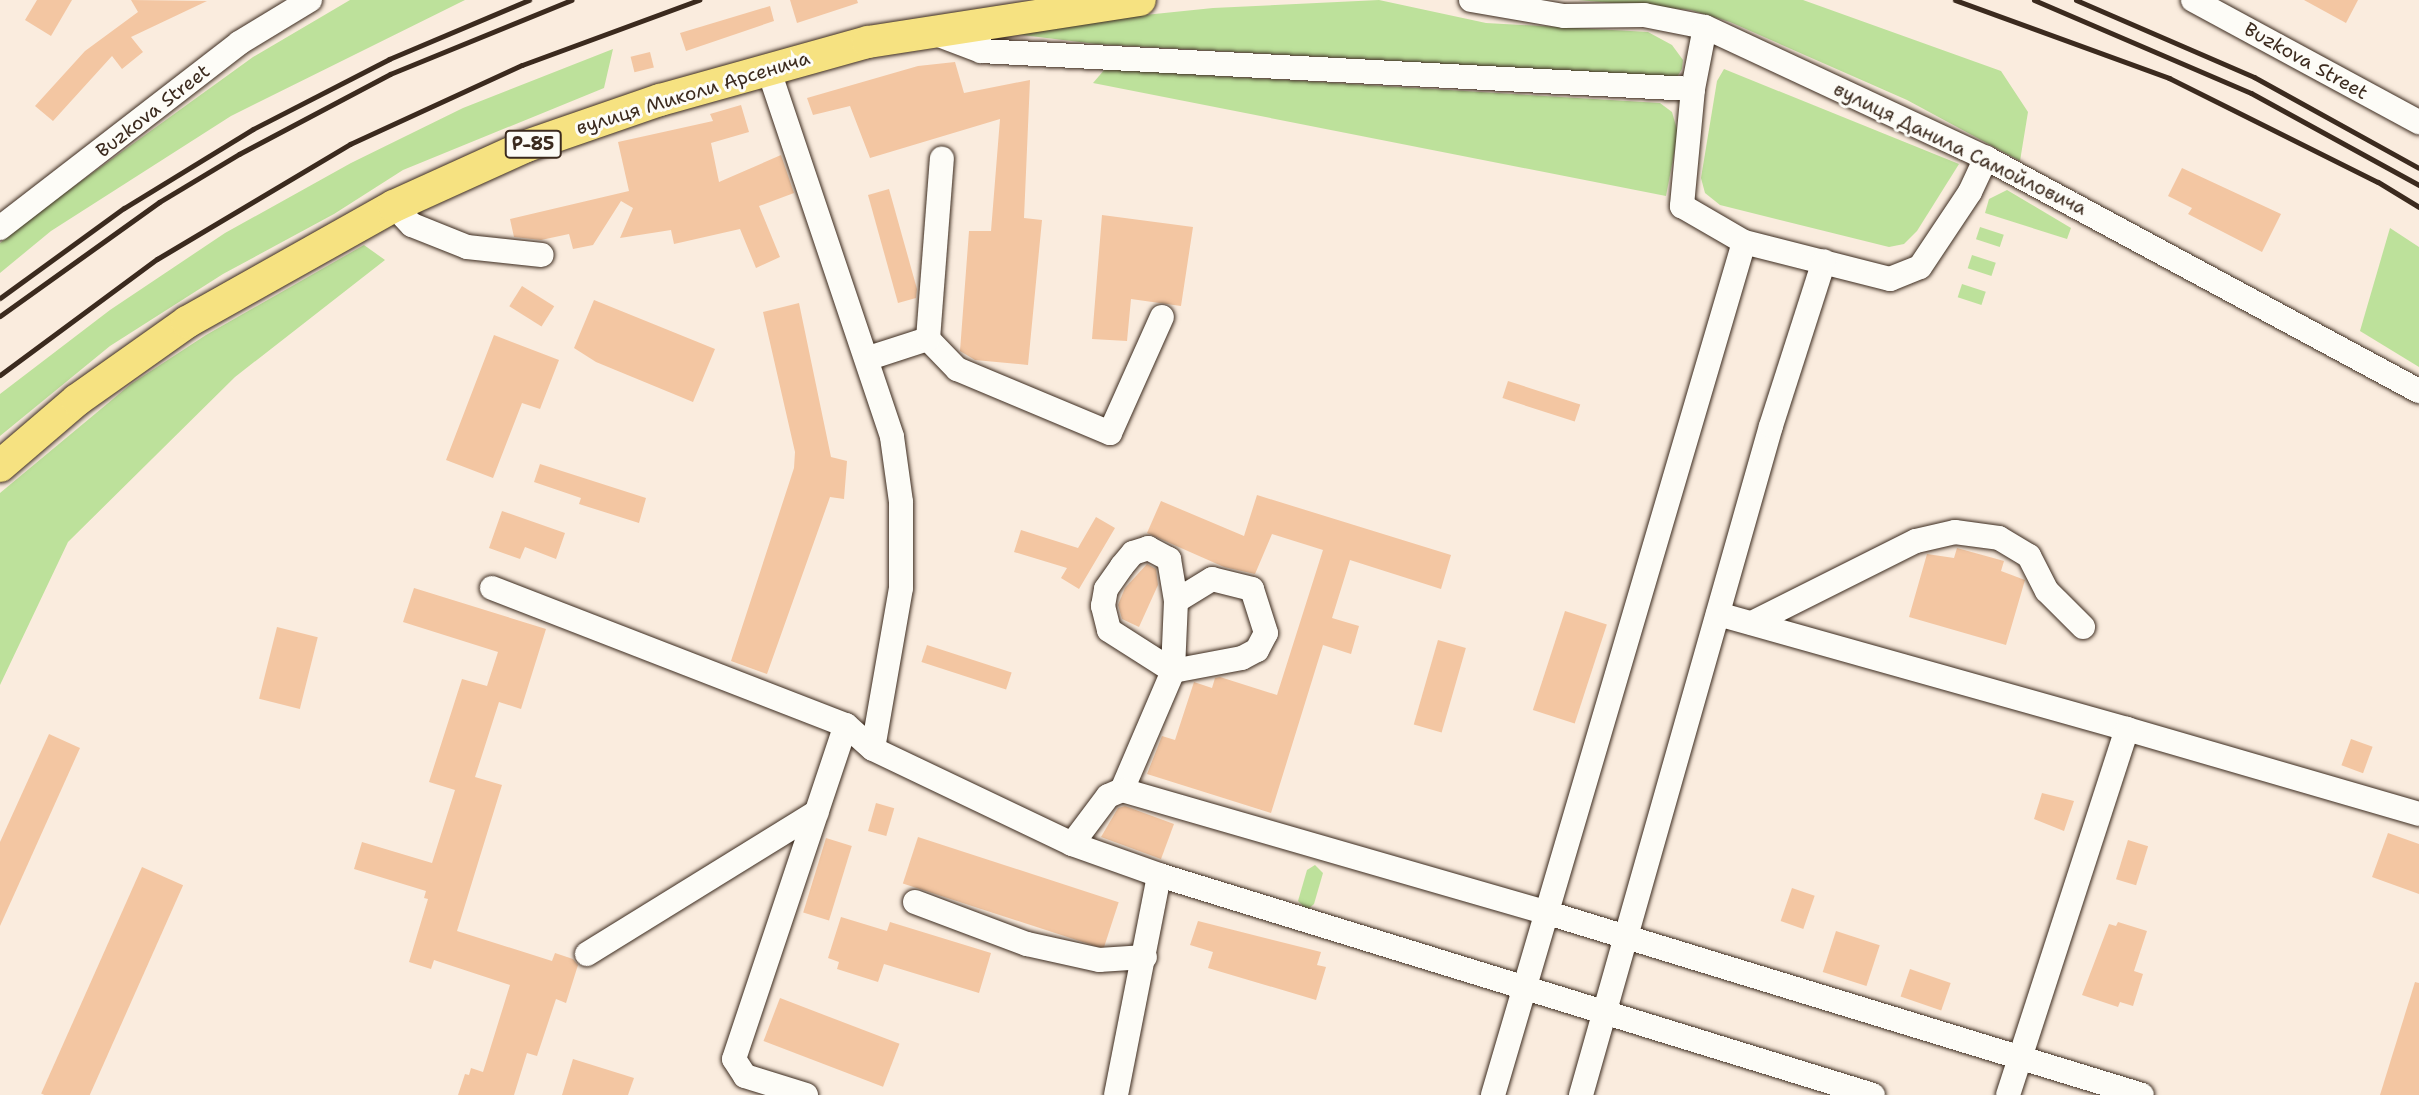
<!DOCTYPE html>
<html>
<head>
<meta charset="utf-8">
<style>
	body { margin:0 }
	#map { position:relative; width:2419px; height:1095px; overflow:hidden; background:#faecde; font-family:"Shantell Sans",sans-serif }
	div>[style] { position:absolute }
	[style*='--x'] { left:calc(var(--x)*1px); top:calc(var(--y)*1px); width:calc(var(--w)*1px); rotate:calc(var(--a)*1deg) }
	.green>* { inset:0; background:#bde19b; transform-origin:0 0 }
	.building>* { inset:0; background:#f3c6a2; transform-origin:0 0 }
	.roads { filter:drop-shadow(0 0 2px #3b2a1e) drop-shadow(0 0 2px #3b2a1e) }
	.minor>* { height:24px; margin:-12px; padding:0 12px; transform-origin:12px; border-radius:12px; background:#fdfcf7 }
	.major>* { height:32px; margin:-16px; padding:0 16px; transform-origin:16px; border-radius:16px; background:#f6e281 }
	.rail>* { height:5px; margin:-2.5px; padding:0 2.5px; transform-origin:2.5px; border-radius:2.5px; background:#3b2a1e }
	span { translate:-50% -50%; white-space:nowrap; text-align:center; line-height:1.15; -webkit-text-stroke:6px #fdfcf7; paint-order:stroke }
	.shield-label span { padding:2px 5px; background:#fdfcf7; border:2px solid; border-radius:5px; -webkit-text-stroke-width:0 }
	.shield-label { font-size:18px; color:#3b2a1e; font-weight:700 }
	.street-label { font-size:19px; color:#3b2a1e }
</style>
</head>
<body>
<div id="map">
	<div class="green">
		<i style="clip-path:polygon(350px 0,465px 0,231px 116px,51px 231px,0 273px,0 243px,33px 216px,253px 57px)"></i>
		<i style="clip-path:polygon(1379px 0,1486px 23px,1648px 32px,1672px 45px,1683px 60px,1682px 69px,1677px 77px,1096px 44px,989px 31px,1213px 8px)"></i>
		<i style="clip-path:polygon(1578px 0,1803px 0,2001px 71px,2028px 112px,2020px 161px,1907px 100px,1730px 22px,1691px 10px)"></i>
		<i style="clip-path:polygon(613px 49px,604px 88px,403px 170px,334px 214px,223px 274px,110px 346px,0 436px,0 394px,110px 310px,225px 233px,351px 163px,463px 108px)"></i>
		<i style="clip-path:polygon(1105px 69px,1660px 103px,1672px 112px,1678px 133px,1666px 196px,1093px 83px)"></i>
		<i style="clip-path:polygon(1724px 69px,1959px 164px,1917px 231px,1904px 244px,1889px 247px,1720px 205px,1705px 193px,1701px 178px,1717px 81px)"></i>
		<i style="clip-path:polygon(2007px 190px,2071px 228px,2067px 239px,1985px 213px,1989px 199px)"></i>
		<i style="left:1980px;top:227px;width:25px;height:13px;rotate:18deg"></i>
		<i style="clip-path:polygon(2390px 228px,2419px 247px,2419px 367px,2360px 331px)"></i>
		<i style="clip-path:polygon(364px 245px,385px 260px,235px 377px,68px 542px,0 685px,0 493px,131px 384px,206px 335px)"></i>
		<i style="left:1972px;top:255px;width:25px;height:14px;rotate:18deg"></i>
		<i style="left:1962px;top:284px;width:25px;height:14px;rotate:18deg"></i>
		<i style="clip-path:polygon(1315px 865px,1323px 873px,1314px 904px,1307px 910px,1298px 901px,1307px 870px)"></i>
	</div>
	<div class="building">
		<i style="clip-path:polygon(37px 0,72px 0,51px 36px,25px 20px)"></i>
		<i style="clip-path:polygon(131px 0,207px 1px,131px 37px,143px 52px,122px 69px,112px 56px,53px 121px,35px 106px,85px 51px,138px 12px)"></i>
		<i style="clip-path:polygon(790px 0,857px 0,858px 3px,797px 23px)"></i>
		<i style="clip-path:polygon(2304px 0,2358px 0,2346px 23px)"></i>
		<i style="clip-path:polygon(770px 6px,774px 21px,686px 51px,680px 33px)"></i>
		<i style="left:650px;top:52px;width:16px;height:20px;rotate:76deg"></i>
		<i style="clip-path:polygon(955px 62px,964px 93px,1030px 80px,1024px 218px,1042px 220px,1028px 365px,975px 360px,960px 351px,969px 231px,991px 231px,1000px 119px,870px 158px,850px 106px,813px 115px,807px 98px,918px 66px)"></i>
		<i style="clip-path:polygon(741px 105px,749px 132px,711px 143px,719px 182px,781px 155px,794px 193px,759px 206px,780px 257px,756px 268px,740px 229px,674px 244px,671px 230px,620px 238px,633px 208px,621px 201px,593px 245px,573px 249px,569px 234px,541px 240px,514px 237px,510px 219px,629px 191px,618px 142px,713px 121px,710px 114px)"></i>
		<i style="clip-path:polygon(2182px 168px,2281px 214px,2262px 252px,2188px 214px,2192px 208px,2168px 196px)"></i>
		<i style="clip-path:polygon(889px 189px,917px 289px,916px 298px,898px 303px,868px 195px)"></i>
		<i style="clip-path:polygon(1102px 215px,1193px 227px,1181px 306px,1131px 299px,1127px 341px,1092px 339px)"></i>
		<i style="left:522px;top:286px;width:38px;height:24px;rotate:32deg"></i>
		<i style="clip-path:polygon(594px 300px,715px 349px,693px 402px,596px 362px,574px 348px)"></i>
		<i style="clip-path:polygon(799px 303px,831px 457px,847px 461px,844px 499px,830px 497px,767px 674px,731px 661px,794px 468px,795px 452px,763px 312px)"></i>
		<i style="clip-path:polygon(494px 335px,559px 360px,540px 409px,522px 403px,493px 478px,446px 460px)"></i>
		<i style="left:1508px;top:381px;width:76px;height:18px;rotate:18deg"></i>
		<i style="clip-path:polygon(540px 464px,646px 498px,639px 523px,579px 504px,581px 498px,534px 482px)"></i>
		<i style="clip-path:polygon(1257px 495px,1451px 555px,1441px 589px,1350px 560px,1332px 618px,1359px 626px,1351px 654px,1323px 645px,1271px 813px,1147px 774px,1162px 736px,1175px 740px,1194px 682px,1212px 688px,1215px 678px,1220px 677px,1277px 695px,1323px 550px,1272px 534px,1255px 574px,1224px 567px,1147px 533px,1161px 501px,1244px 536px)"></i>
		<i style="clip-path:polygon(502px 511px,565px 533px,556px 559px,525px 547px,520px 559px,489px 548px)"></i>
		<i style="clip-path:polygon(1096px 517px,1115px 528px,1079px 589px,1061px 578px,1067px 568px,1014px 552px,1021px 530px,1078px 548px)"></i>
		<i style="clip-path:polygon(1957px 548px,2004px 561px,2001px 571px,2025px 580px,2006px 645px,1909px 617px,1927px 554px,1954px 558px)"></i>
		<i style="clip-path:polygon(1147px 564px,1156px 569px,1158px 585px,1139px 627px,1122px 619px,1118px 605px,1125px 588px)"></i>
		<i style="clip-path:polygon(414px 588px,546px 629px,521px 709px,499px 702px,475px 777px,502px 785px,457px 931px,552px 961px,555px 953px,573px 959px,578px 965px,566px 1003px,556px 999px,537px 1056px,527px 1053px,514px 1095px,458px 1095px,465px 1074px,469px 1075px,471px 1068px,483px 1072px,510px 985px,434px 960px,431px 969px,409px 962px,428px 899px,424px 898px,426px 891px,354px 869px,362px 842px,432px 863px,455px 790px,429px 782px,462px 679px,487px 686px,498px 652px,403px 622px)"></i>
		<i style="left:1565px;top:611px;width:44px;height:104px;rotate:18deg"></i>
		<i style="left:277px;top:627px;width:42px;height:74px;rotate:14deg"></i>
		<i style="left:1438px;top:640px;width:29px;height:88px;rotate:16deg"></i>
		<i style="left:927px;top:645px;width:89px;height:18px;rotate:18deg"></i>
		<i style="clip-path:polygon(49px 734px,80px 748px,0 926px,0 842px)"></i>
		<i style="left:2351px;top:739px;width:23px;height:28px;rotate:20deg"></i>
		<i style="clip-path:polygon(2042px 793px,2074px 801px,2064px 831px,2034px 819px)"></i>
		<i style="left:876px;top:803px;width:19px;height:29px;rotate:16deg"></i>
		<i style="clip-path:polygon(1125px 806px,1174px 824px,1161px 859px,1101px 837px,1118px 808px)"></i>
		<i style="clip-path:polygon(2388px 833px,2419px 844px,2419px 894px,2372px 877px)"></i>
		<i style="left:918px;top:837px;width:211px;height:49px;rotate:18deg"></i>
		<i style="left:826px;top:838px;width:27px;height:78px;rotate:17deg"></i>
		<i style="left:2128px;top:840px;width:21px;height:41px;rotate:17deg"></i>
		<i style="left:142px;top:867px;width:45px;height:248px;rotate:24deg"></i>
		<i style="left:1792px;top:888px;width:24px;height:35px;rotate:19deg"></i>
		<i style="clip-path:polygon(841px 917px,887px 931px,890px 922px,991px 953px,979px 993px,884px 964px,878px 982px,837px 969px,839px 962px,828px 958px)"></i>
		<i style="clip-path:polygon(1198px 921px,1321px 952px,1317px 965px,1326px 967px,1316px 1000px,1208px 968px,1213px 952px,1190px 945px)"></i>
		<i style="clip-path:polygon(2118px 922px,2147px 931px,2134px 971px,2143px 974px,2133px 1006px,2120px 1002px,2118px 1007px,2082px 995px,2109px 924px,2116px 926px)"></i>
		<i style="left:1836px;top:931px;width:46px;height:43px;rotate:18deg"></i>
		<i style="left:1910px;top:969px;width:43px;height:29px;rotate:19deg"></i>
		<i style="clip-path:polygon(2415px 982px,2419px 983px,2419px 1095px,2380px 1095px)"></i>
		<i style="left:780px;top:998px;width:128px;height:46px;rotate:21deg"></i>
		<i style="clip-path:polygon(573px 1059px,634px 1078px,628px 1095px,562px 1095px)"></i>
	</div>
	<div class="roads">
		<div class="minor">
			<i style="--x:1471;--y:0;--w:94;--a:9.8"></i>
			<i style="--x:1564;--y:16;--w:80;--a:-0.7"></i>
			<i style="--x:1644;--y:15;--w:62;--a:11.1"></i>
			<i style="--x:1705;--y:27;--w:310;--a:25"></i>
			<i style="--x:1986;--y:158;--w:492;--a:28.3"></i>
			<i style="--x:2193;--y:0;--w:257;--a:28.4"></i>
			<i style="--x:931;--y:32;--w:53;--a:20.8"></i>
			<i style="--x:981;--y:51;--w:713;--a:3.06"></i>
			<i style="--x:1693;--y:89;--w:63;--a:-79"></i>
			<i style="--x:768;--y:68;--w:389;--a:71.4"></i>
			<i style="--x:892;--y:437;--w:66;--a:82.1"></i>
			<i style="--x:901;--y:502;--w:86;--a:90"></i>
			<i style="--x:901;--y:588;--w:163;--a:99.9"></i>
			<i style="--x:1693;--y:89;--w:118;--a:95.4"></i>
			<i style="--x:1682;--y:206;--w:72;--a:30.1"></i>
			<i style="--x:1744;--y:242;--w:151;--a:14.2"></i>
			<i style="--x:1890;--y:279;--w:32;--a:-22"></i>
			<i style="--x:1920;--y:267;--w:90;--a:-56.3"></i>
			<i style="--x:1970;--y:192;--w:38;--a:-65"></i>
			<i style="--x:394;--y:206;--w:26;--a:47"></i>
			<i style="--x:412;--y:225;--w:59;--a:21.8"></i>
			<i style="--x:467;--y:247;--w:75;--a:6.1"></i>
			<i style="--x:0;--y:228;--w:302;--a:-37.7"></i>
			<i style="--x:239;--y:43;--w:83;--a:-31.2"></i>
			<i style="--x:928;--y:339;--w:42;--a:46"></i>
			<i style="--x:957;--y:369;--w:166;--a:22.7"></i>
			<i style="--x:1110;--y:433;--w:127;--a:-65.9"></i>
			<i style="--x:869;--y:358;--w:62;--a:-17.9"></i>
			<i style="--x:928;--y:339;--w:181;--a:-85.6"></i>
			<i style="--x:492;--y:588;--w:380;--a:21.2"></i>
			<i style="--x:846;--y:725;--w:36;--a:42"></i>
			<i style="--x:873;--y:749;--w:221;--a:25.5"></i>
			<i style="--x:1072;--y:844;--w:92;--a:19.6"></i>
			<i style="--x:1159;--y:875;--w:747;--a:17.13"></i>
			<i style="--x:1718;--y:614;--w:425;--a:15.7"></i>
			<i style="--x:1752;--y:623;--w:183;--a:-26.6"></i>
			<i style="--x:1916;--y:541;--w:40;--a:-13"></i>
			<i style="--x:1955;--y:532;--w:44;--a:7.8"></i>
			<i style="--x:1999;--y:538;--w:35;--a:31"></i>
			<i style="--x:2029;--y:556;--w:39;--a:63"></i>
			<i style="--x:2047;--y:591;--w:51;--a:45"></i>
			<i style="--x:1122;--y:790;--w:129;--a:-66.8"></i>
			<i style="--x:1173;--y:671;--w:70;--a:-10.7"></i>
			<i style="--x:1242;--y:658;--w:17;--a:-28"></i>
			<i style="--x:1257;--y:650;--w:19;--a:-62"></i>
			<i style="--x:1266;--y:633;--w:46;--a:-107.7"></i>
			<i style="--x:1252;--y:589;--w:41;--a:-166"></i>
			<i style="--x:1212;--y:579;--w:42;--a:148.6"></i>
			<i style="--x:1176;--y:601;--w:70;--a:92.5"></i>
			<i style="--x:1173;--y:671;--w:76;--a:-147.4"></i>
			<i style="--x:1109;--y:630;--w:25;--a:-104"></i>
			<i style="--x:1103;--y:606;--w:17;--a:-80"></i>
			<i style="--x:1106;--y:589;--w:28;--a:-55"></i>
			<i style="--x:1122;--y:566;--w:17;--a:-50"></i>
			<i style="--x:1133;--y:553;--w:16;--a:-18"></i>
			<i style="--x:1148;--y:548;--w:24;--a:28"></i>
			<i style="--x:1169;--y:559;--w:43;--a:80.5"></i>
			<i style="--x:1072;--y:844;--w:60;--a:-53.1"></i>
			<i style="--x:1108;--y:796;--w:15;--a:-23"></i>
			<i style="--x:1122;--y:790;--w:443;--a:16.1"></i>
			<i style="--x:1548;--y:913;--w:621;--a:17.03"></i>
			<i style="--x:915;--y:902;--w:120;--a:20.6"></i>
			<i style="--x:1027;--y:944;--w:74;--a:12.5"></i>
			<i style="--x:1099;--y:960;--w:46;--a:-3.7"></i>
			<i style="--x:587;--y:954;--w:270;--a:-31.7"></i>
			<i style="--x:806;--y:1095;--w:64;--a:-162.7"></i>
			<i style="--x:745;--y:1076;--w:20;--a:-123"></i>
			<i style="--x:734;--y:1059;--w:352;--a:-71.5"></i>
			<i style="--x:1116;--y:1095;--w:224;--a:-78.9"></i>
			<i style="--x:1493;--y:1095;--w:889;--a:-73.6"></i>
			<i style="--x:1581;--y:1095;--w:695;--a:-74.15"></i>
			<i style="--x:1771;--y:426;--w:173;--a:-72.2"></i>
			<i style="--x:2008;--y:1095;--w:385;--a:-72"></i>
			<i style="--x:2127;--y:729;--w:304;--a:16.2"></i>
		</div>
		<div class="major">
			<i style="--x:0;--y:466;--w:101;--a:-40.6"></i>
			<i style="--x:77;--y:400;--w:135;--a:-35.3"></i>
			<i style="--x:187;--y:322;--w:237;--a:-29.3"></i>
			<i style="--x:394;--y:206;--w:143;--a:-24.4"></i>
			<i style="--x:524;--y:147;--w:144;--a:-19.1"></i>
			<i style="--x:660;--y:100;--w:216;--a:-15.6"></i>
			<i style="--x:868;--y:42;--w:275;--a:-8.8"></i>
		</div>
	</div>
	<div class="rail">
		<i style="--x:1955;--y:0;--w:228;--a:20"></i>
		<i style="--x:2169;--y:78;--w:233;--a:26.5"></i>
		<i style="--x:2378;--y:182;--w:48;--a:31.4"></i>
		<i style="--x:2034;--y:0;--w:236;--a:23.2"></i>
		<i style="--x:2251;--y:93;--w:192;--a:28.7"></i>
		<i style="--x:2076;--y:0;--w:194;--a:23.4"></i>
		<i style="--x:2254;--y:77;--w:188;--a:28.9"></i>
		<i style="--x:0;--y:298;--w:153;--a:-36"></i>
		<i style="--x:124;--y:208;--w:151;--a:-31.5"></i>
		<i style="--x:253;--y:129;--w:153;--a:-27.2"></i>
		<i style="--x:389;--y:59;--w:152;--a:-22.9"></i>
		<i style="--x:0;--y:316;--w:196;--a:-35.6"></i>
		<i style="--x:159;--y:202;--w:93;--a:-31"></i>
		<i style="--x:239;--y:154;--w:171;--a:-27.9"></i>
		<i style="--x:390;--y:74;--w:196;--a:-22.2"></i>
		<i style="--x:0;--y:375;--w:195;--a:-36.5"></i>
		<i style="--x:157;--y:259;--w:225;--a:-30.8"></i>
		<i style="--x:350;--y:144;--w:189;--a:-24.7"></i>
		<i style="--x:522;--y:65;--w:189;--a:-20.2"></i>
	</div>
	<div class="shield-label">
		<span style="left:533px;top:144px">Р-85</span>
	</div>
	<div class="street-label">
		<span style="left:2306px;top:61px;rotate:29deg">Buzkova Street</span>
		<span style="left:693px;top:93px;rotate:-17deg">вулиця Миколи Арсенича</span>
		<span style="left:153px;top:111px;rotate:-38deg">Buzkova Street</span>
		<span style="left:1960px;top:149px;rotate:26deg">вулиця Данила Самойловича</span>
	</div>
</div>
</body>
</html>
